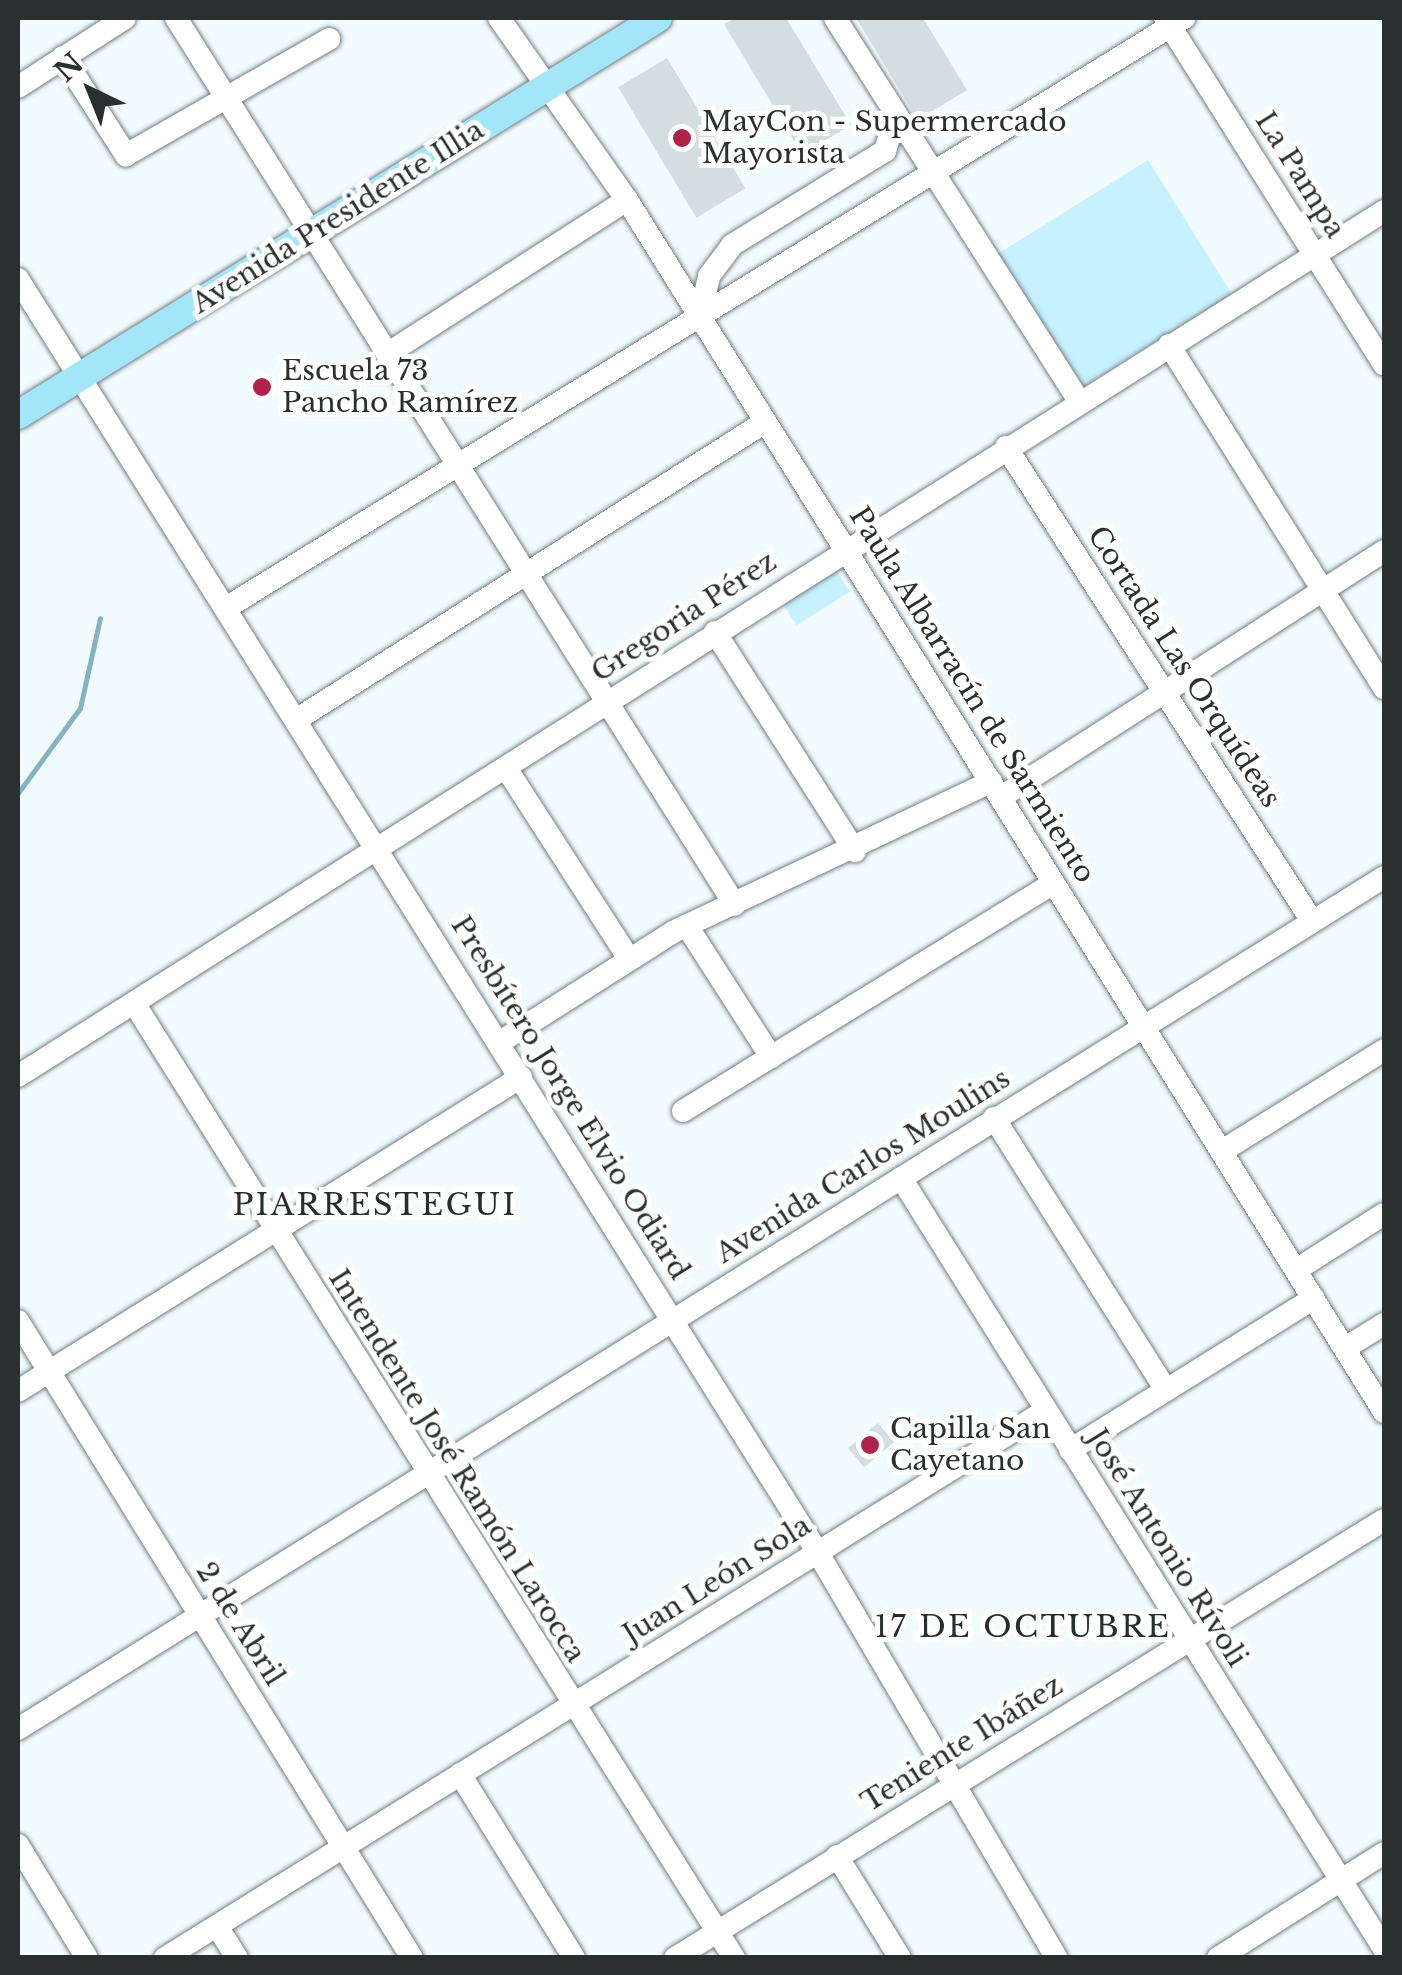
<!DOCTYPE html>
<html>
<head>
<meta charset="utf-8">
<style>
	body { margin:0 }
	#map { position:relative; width:1402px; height:1975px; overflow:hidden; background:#f2fcff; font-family:"Libre Baskerville",serif }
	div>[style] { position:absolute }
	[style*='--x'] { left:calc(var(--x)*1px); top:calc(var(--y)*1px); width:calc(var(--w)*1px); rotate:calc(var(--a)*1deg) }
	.green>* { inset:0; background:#c7f1fe; transform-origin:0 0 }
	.stream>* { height:5px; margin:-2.5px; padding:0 2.5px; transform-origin:2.5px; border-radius:2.5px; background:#86b2c1 }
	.building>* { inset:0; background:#d4dde0; transform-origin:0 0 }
	.roads { filter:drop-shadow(0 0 2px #757d80) drop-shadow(0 0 2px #757d80) }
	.minor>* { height:22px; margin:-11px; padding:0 11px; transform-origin:11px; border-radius:11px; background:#fff }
	.major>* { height:28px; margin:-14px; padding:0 14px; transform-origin:14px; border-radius:14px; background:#a4e6f9 }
	.dots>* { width:28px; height:28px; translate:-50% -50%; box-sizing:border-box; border:5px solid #fff; border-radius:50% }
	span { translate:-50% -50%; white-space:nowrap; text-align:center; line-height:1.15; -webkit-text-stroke:10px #fff; paint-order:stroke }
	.poi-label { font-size:28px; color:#2c2f30 }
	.left { translate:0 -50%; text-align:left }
	.street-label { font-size:28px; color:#2c2f30 }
	.neighbourhood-label { font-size:30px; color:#272e30; letter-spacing:2.5px }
	.frame { position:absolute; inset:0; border:20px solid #2c2f30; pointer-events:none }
	.north { position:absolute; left:40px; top:40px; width:100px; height:100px; -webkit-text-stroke:8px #fff; paint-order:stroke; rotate:317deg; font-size:28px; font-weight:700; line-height:40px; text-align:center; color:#2c2f30 }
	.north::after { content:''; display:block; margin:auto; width:35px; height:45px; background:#2c2f30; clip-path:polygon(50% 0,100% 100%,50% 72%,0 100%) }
</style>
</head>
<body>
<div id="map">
	<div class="green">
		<i style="left:1148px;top:160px;width:158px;height:178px;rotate:58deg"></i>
		<i style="left:835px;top:568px;width:28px;height:63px;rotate:58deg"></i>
	</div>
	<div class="stream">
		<i style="--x:18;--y:793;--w:105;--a:-53.9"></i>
		<i style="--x:80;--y:708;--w:92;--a:-77.5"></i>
	</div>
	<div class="building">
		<i style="clip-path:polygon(735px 18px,786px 18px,851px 125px,802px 154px,724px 24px)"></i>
		<i style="clip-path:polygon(856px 18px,923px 18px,967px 90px,918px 120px)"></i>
		<i style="left:667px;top:58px;width:152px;height:57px;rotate:59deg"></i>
		<i style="left:878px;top:1423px;width:25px;height:39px;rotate:50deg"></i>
	</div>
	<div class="roads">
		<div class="minor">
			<i style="--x:176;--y:18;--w:1048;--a:57.78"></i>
			<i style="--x:499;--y:18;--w:223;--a:54.9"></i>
			<i style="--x:627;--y:200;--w:1429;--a:58.01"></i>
			<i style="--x:835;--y:18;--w:454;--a:57.5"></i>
			<i style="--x:1165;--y:18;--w:410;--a:57.7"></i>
			<i style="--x:63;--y:57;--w:117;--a:57.3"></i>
			<i style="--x:126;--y:155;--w:234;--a:-29.7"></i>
			<i style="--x:18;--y:87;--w:127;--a:-32.8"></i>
			<i style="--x:18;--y:279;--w:1504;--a:57.87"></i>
			<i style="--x:818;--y:1553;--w:470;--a:59.5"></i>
			<i style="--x:702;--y:307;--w:32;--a:-77"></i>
			<i style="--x:709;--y:276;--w:39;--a:-53"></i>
			<i style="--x:732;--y:245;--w:180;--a:-31.6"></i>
			<i style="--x:885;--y:151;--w:38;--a:-73"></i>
			<i style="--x:1169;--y:345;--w:405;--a:57.9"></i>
			<i style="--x:387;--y:354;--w:285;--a:-32.7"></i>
			<i style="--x:1006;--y:447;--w:564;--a:57.15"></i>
			<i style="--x:229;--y:606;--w:1122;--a:-31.62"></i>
			<i style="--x:715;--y:632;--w:260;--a:57.4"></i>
			<i style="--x:299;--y:718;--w:552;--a:-32.42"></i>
			<i style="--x:506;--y:768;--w:227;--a:57.2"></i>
			<i style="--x:1001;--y:797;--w:455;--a:-32.7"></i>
			<i style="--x:687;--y:926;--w:156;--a:57.3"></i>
			<i style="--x:134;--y:1003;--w:1128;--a:57.86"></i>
			<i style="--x:500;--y:1042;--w:205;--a:-32.4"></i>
			<i style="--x:673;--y:932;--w:352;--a:-25.3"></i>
			<i style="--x:18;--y:1076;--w:1617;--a:-32.34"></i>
			<i style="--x:683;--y:1111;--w:435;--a:-31.6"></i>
			<i style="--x:994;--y:1118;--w:322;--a:57.7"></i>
			<i style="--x:1222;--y:1151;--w:191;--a:-31.9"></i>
			<i style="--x:901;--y:1178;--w:910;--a:57.93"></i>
			<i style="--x:1296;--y:1270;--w:104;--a:-32.5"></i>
			<i style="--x:18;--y:1321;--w:749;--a:58.26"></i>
			<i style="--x:1345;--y:1348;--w:46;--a:-31.6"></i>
			<i style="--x:18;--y:1391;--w:593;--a:-31.97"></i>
			<i style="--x:1070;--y:1450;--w:287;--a:-31.9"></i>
			<i style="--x:18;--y:1729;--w:1610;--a:-31.95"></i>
			<i style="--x:460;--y:1774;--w:216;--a:58.2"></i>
			<i style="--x:18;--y:1845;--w:132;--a:58.6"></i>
			<i style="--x:837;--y:1856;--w:120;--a:58.3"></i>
			<i style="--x:217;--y:1926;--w:38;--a:58"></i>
			<i style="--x:165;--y:1958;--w:1036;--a:-31.86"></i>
			<i style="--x:675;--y:1958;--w:833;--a:-31.71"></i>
			<i style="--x:1218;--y:1958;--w:196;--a:-32.3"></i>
		</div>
		<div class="major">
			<i style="--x:18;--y:415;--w:753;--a:-31.81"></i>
		</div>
	</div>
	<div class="dots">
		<i style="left:682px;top:138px;background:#b2214c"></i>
		<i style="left:262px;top:387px;background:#b2214c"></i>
		<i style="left:870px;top:1445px;background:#b2214c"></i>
	</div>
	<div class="poi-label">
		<span class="left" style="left:702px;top:138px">MayCon - Supermercado<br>Mayorista</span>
		<span class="left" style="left:282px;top:387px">Escuela 73<br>Pancho Ramírez</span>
		<span class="left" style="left:890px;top:1445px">Capilla San<br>Cayetano</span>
	</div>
	<div class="street-label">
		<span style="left:1300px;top:175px;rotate:58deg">La Pampa</span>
		<span style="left:338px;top:217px;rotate:-32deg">Avenida Presidente Illia</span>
		<span style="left:684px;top:617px;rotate:-33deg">Gregoria Pérez</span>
		<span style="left:1184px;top:667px;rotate:57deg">Cortada Las Orquídeas</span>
		<span style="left:972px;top:695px;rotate:58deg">Paula Albarracín de Sarmiento</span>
		<span style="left:570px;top:1098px;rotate:58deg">Presbítero Jorge Elvio Odiard</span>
		<span style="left:863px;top:1166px;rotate:-32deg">Avenida Carlos Moulins</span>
		<span style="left:457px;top:1466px;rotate:58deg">Intendente José Ramón Larocca</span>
		<span style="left:1167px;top:1548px;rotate:58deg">José Antonio Rívoli</span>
		<span style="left:717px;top:1580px;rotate:-32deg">Juan León Sola</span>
		<span style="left:240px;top:1624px;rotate:58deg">2 de Abril</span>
		<span style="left:962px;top:1744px;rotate:-32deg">Teniente Ibáñez</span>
	</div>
	<div class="neighbourhood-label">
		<span style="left:375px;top:1205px">PIARRESTEGUI</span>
		<span style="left:1023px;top:1627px">17 DE OCTUBRE</span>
	</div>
	<div class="frame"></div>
	<div class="north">N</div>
</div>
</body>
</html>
